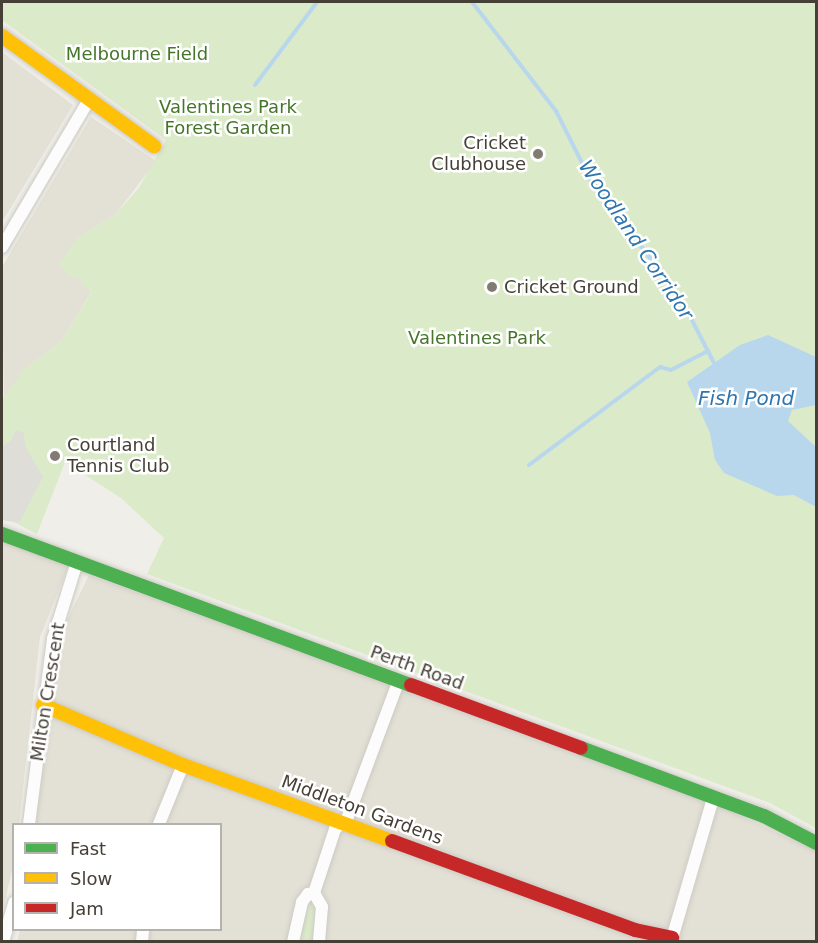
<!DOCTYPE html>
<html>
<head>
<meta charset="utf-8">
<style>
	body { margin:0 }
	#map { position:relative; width:818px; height:943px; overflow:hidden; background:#efeee8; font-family:"DejaVu Sans",sans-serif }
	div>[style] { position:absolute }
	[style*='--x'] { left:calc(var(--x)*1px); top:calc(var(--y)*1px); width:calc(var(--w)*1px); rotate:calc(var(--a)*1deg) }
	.residential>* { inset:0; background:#e3e0d5 }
	.green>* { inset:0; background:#dbeac8 }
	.parking>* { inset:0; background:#deddd8 }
	.water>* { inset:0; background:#b8d7ed }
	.stream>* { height:4px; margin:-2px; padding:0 2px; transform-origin:2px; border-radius:2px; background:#b8d7ed }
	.roads { filter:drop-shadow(0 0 2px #cccac4) drop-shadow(0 0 2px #cccac4) }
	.street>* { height:12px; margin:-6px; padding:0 6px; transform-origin:6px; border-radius:6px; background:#fdfcfc }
	.fast>* { height:14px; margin:-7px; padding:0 7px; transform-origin:7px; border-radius:7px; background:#4caf50 }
	.slow>* { height:14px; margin:-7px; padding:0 7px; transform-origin:7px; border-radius:7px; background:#ffc107 }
	.jam>* { height:14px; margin:-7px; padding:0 7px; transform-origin:7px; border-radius:7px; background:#c62828 }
	.dots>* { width:16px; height:16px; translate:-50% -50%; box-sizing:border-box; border:3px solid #fff; border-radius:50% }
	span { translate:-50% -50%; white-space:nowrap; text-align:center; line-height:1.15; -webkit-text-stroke:5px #fff; paint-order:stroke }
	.park-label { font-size:18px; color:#447529 }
	.poi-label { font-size:18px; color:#453f35 }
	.right { translate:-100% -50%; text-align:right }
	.left { translate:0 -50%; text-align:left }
	.street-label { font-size:18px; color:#453f35 }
	.water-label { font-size:20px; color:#2f76af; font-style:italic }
	.frame { position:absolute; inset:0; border:3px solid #453f35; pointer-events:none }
	.legend { position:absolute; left:12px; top:823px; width:210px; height:108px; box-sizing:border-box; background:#fff; border:2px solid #b5b2ae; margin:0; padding:8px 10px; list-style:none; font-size:18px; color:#453f35 }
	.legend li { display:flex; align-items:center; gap:12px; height:30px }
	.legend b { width:30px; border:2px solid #b5b2ae }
</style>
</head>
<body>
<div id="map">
	<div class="residential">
		<i style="clip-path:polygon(2px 52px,73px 105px,2px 222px)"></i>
		<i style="clip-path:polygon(91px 117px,156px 161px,115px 215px,76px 239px,77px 276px,91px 292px,61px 342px,23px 370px,4px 401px,2px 267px)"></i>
		<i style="clip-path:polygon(2px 540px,68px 567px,40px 637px,19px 824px,14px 824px,13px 867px,2px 913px)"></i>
		<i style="clip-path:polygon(89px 575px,701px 798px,816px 851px,816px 941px,17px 942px,20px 930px,220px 930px,220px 824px,36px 824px,57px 641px)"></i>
	</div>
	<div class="green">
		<i style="clip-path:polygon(2px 2px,816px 2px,816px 828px,770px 803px,147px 574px,164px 538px,121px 498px,65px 462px,37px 534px,10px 520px,2px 520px,2px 400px,23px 370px,61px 342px,91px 293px,77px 276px,72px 278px,59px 265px,76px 239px,115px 215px,138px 189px,166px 140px,2px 20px)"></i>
		<i style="clip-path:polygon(309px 900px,318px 908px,315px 941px,296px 942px)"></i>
	</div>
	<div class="parking">
		<i style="clip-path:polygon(16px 430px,24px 433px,25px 446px,43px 477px,19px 523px,2px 520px,2px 447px,11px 441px)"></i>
	</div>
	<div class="water">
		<i style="clip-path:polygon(768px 335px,816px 357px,816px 405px,792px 410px,788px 421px,816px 447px,816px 507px,794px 495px,777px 496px,724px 473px,715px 460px,710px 433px,687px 382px,740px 345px)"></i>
	</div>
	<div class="stream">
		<i style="--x:472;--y:2;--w:138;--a:52.4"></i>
		<i style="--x:556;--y:111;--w:76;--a:63.4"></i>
		<i style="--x:590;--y:179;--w:151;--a:52.8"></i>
		<i style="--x:681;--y:299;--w:72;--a:62.7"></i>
		<i style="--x:255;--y:85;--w:104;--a:-53.2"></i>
		<i style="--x:529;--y:465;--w:164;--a:-36.8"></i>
		<i style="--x:660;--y:367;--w:11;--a:15"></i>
		<i style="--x:671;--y:370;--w:42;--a:-27.2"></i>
	</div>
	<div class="roads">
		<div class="street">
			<i style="--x:2;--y:247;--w:171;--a:-59.4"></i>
			<i style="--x:29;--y:824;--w:187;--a:-82.6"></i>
			<i style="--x:53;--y:639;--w:81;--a:-72.7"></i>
			<i style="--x:159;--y:824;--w:64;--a:-67.9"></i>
			<i style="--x:314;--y:893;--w:67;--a:-71.8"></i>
			<i style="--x:335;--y:829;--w:16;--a:-40"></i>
			<i style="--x:347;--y:819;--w:148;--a:-69.5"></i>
			<i style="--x:314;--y:893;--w:16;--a:60"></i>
			<i style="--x:322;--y:907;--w:35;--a:95"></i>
			<i style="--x:3;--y:942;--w:41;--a:-74.2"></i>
			<i style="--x:142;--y:942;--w:12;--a:-85"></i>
			<i style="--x:293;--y:942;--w:41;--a:-77.3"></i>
			<i style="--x:302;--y:902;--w:10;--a:-53"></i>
			<i style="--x:308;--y:894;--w:6;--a:-9"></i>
			<i style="--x:671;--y:942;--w:150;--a:-73.7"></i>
		</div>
		<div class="fast">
			<i style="--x:2;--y:534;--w:436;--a:20.3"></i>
			<i style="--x:581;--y:748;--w:195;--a:20.4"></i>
			<i style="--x:764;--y:816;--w:59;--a:27.4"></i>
		</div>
		<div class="slow">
			<i style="--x:2;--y:36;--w:188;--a:35.9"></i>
			<i style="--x:43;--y:705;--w:152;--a:23.2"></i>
			<i style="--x:183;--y:765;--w:222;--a:20"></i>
		</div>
		<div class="jam">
			<i style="--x:411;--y:685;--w:181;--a:20.3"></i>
			<i style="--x:392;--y:841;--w:259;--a:20.1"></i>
			<i style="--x:635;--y:930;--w:38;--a:12"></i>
		</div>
	</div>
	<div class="dots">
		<i style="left:538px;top:154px;background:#807c74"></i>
		<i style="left:492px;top:287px;background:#807c74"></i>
		<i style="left:55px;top:456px;background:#807c74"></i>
	</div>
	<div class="park-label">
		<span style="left:137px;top:54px">Melbourne Field</span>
		<span style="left:228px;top:118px">Valentines Park<br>Forest Garden</span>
		<span style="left:477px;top:338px">Valentines Park</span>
	</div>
	<div class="poi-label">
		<span class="right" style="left:526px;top:154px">Cricket<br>Clubhouse</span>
		<span class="left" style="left:504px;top:287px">Cricket Ground</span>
		<span class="left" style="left:67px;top:456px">Courtland<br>Tennis Club</span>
	</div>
	<div class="street-label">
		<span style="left:417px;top:668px;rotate:20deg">Perth Road</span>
		<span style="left:48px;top:692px;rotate:-81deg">Milton Crescent</span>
		<span style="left:362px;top:810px;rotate:20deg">Middleton Gardens</span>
	</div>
	<div class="water-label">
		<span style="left:636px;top:240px;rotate:56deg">Woodland Corridor</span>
		<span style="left:746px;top:398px">Fish Pond</span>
	</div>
	<div class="frame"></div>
	<ul class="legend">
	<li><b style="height:8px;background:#4caf50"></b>Fast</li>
	<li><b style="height:8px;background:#ffc107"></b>Slow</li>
	<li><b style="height:8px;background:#c62828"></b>Jam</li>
	</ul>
</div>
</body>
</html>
